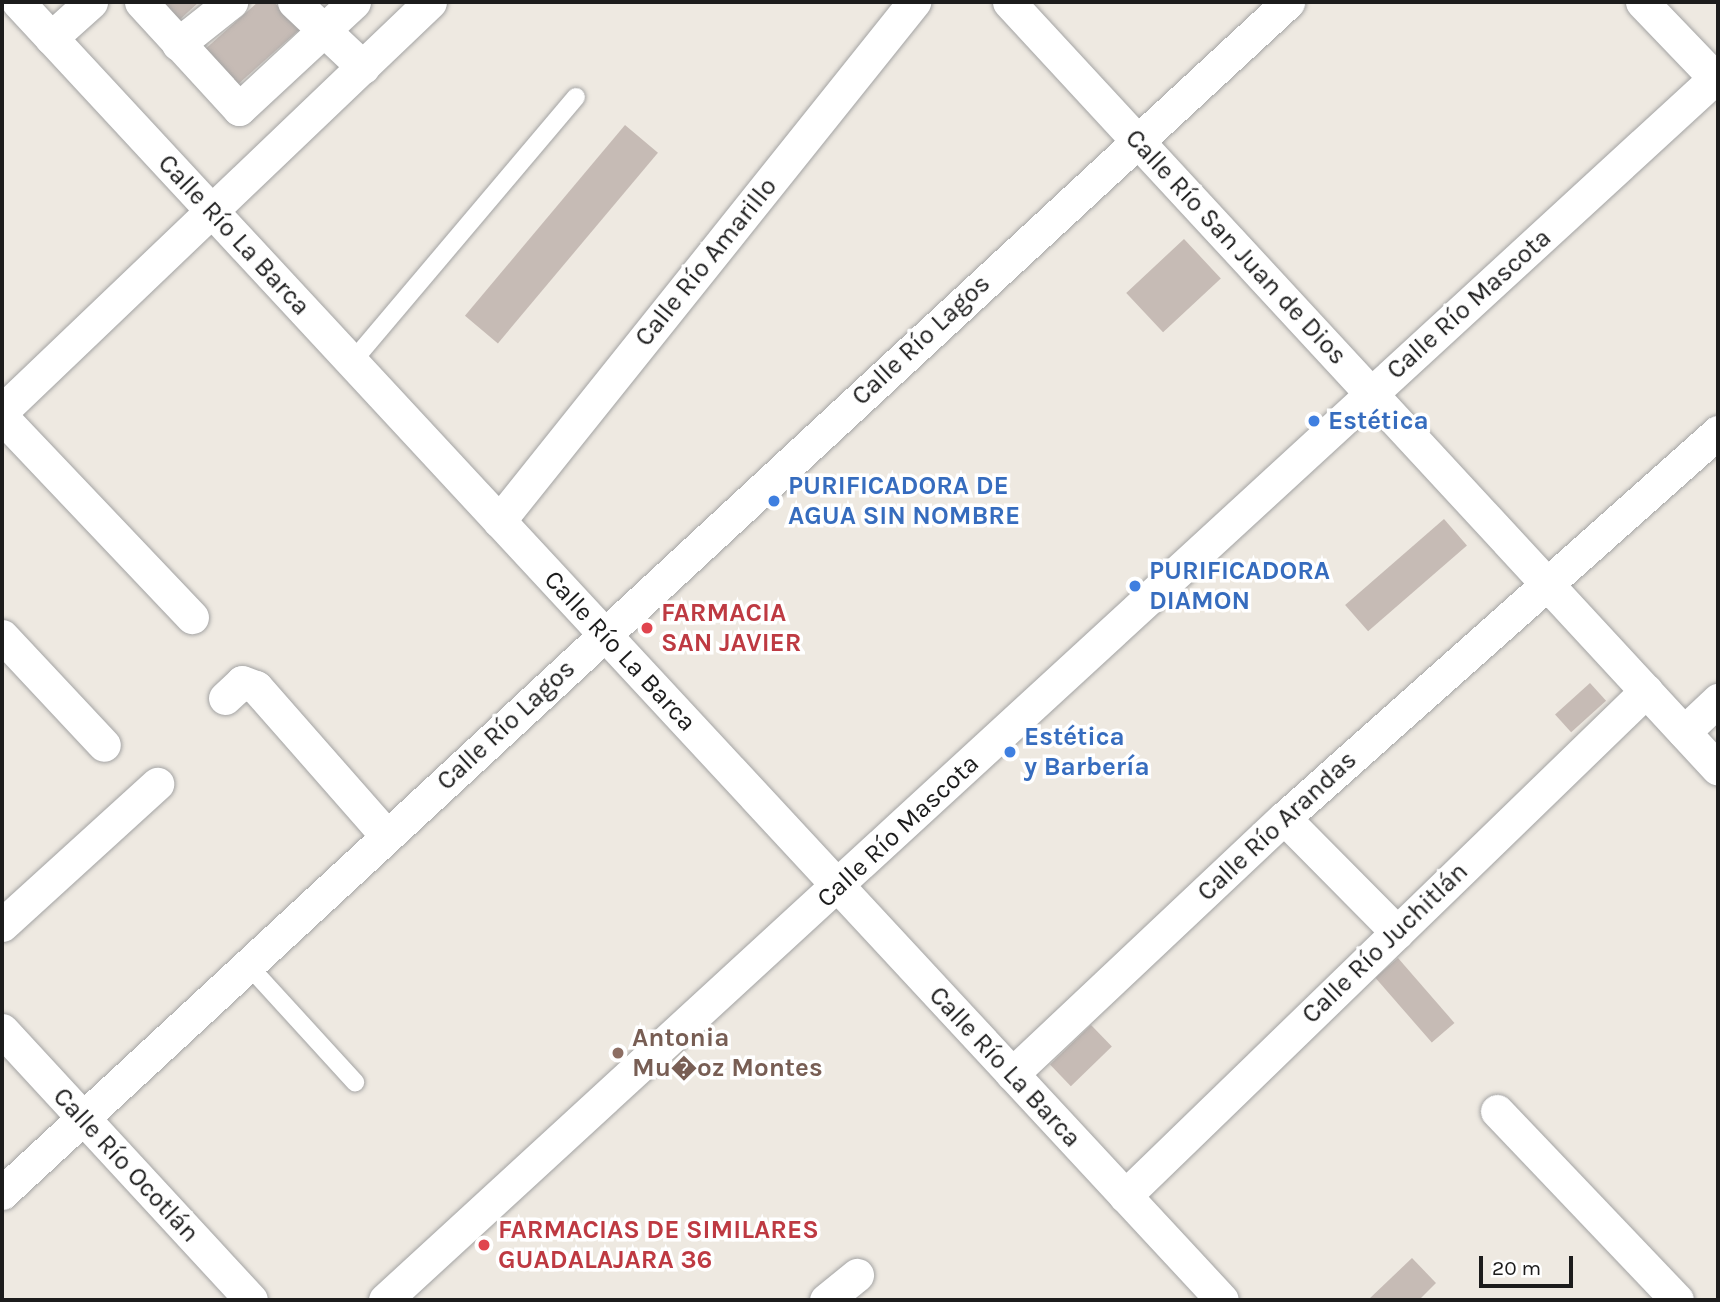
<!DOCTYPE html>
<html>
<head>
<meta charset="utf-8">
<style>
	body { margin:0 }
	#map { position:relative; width:1720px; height:1302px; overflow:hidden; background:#eee9e1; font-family:Karla,sans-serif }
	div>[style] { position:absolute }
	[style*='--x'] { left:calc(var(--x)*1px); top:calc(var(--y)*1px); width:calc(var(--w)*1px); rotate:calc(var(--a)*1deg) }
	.building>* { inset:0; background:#c6bbb5; transform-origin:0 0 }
	.roads { filter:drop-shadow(0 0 2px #a3a3a3) drop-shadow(0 0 2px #a3a3a3) }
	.lane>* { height:18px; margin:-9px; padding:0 9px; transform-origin:9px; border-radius:9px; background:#fff }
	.street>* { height:33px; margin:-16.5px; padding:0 16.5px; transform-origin:16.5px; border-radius:16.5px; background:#fff }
	.dots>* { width:19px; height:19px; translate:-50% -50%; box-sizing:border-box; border:4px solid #fff; border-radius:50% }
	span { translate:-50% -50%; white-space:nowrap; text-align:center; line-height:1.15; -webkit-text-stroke:7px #fff; paint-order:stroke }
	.street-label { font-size:26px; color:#1c1c1c }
	.shop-label { font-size:26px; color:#366cbe; font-weight:700 }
	.left { translate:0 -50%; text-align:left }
	.health-label { font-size:26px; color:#be3a42; font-weight:700 }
	.education-label { font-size:26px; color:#785e54; font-weight:700 }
	.frame { position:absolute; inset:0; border:4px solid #1c1c1c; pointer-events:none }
	.scale { position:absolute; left:1479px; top:1256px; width:94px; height:32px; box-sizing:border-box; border:4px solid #1c1c1c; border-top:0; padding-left:9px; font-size:21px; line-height:24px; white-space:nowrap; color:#1c1c1c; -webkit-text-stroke:5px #fff; paint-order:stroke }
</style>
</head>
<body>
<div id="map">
	<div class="building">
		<i style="clip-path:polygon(155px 2px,199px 2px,175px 24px)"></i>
		<i style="clip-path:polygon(258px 2px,274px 2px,299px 30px,235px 87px,203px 51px)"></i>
		<i style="left:625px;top:125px;width:43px;height:249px;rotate:40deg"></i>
		<i style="left:1184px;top:239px;width:54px;height:79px;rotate:47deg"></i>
		<i style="left:1444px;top:519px;width:35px;height:131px;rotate:49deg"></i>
		<i style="left:1590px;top:683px;width:24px;height:47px;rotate:48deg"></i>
		<i style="left:1398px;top:958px;width:86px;height:30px;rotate:49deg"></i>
		<i style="left:1091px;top:1025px;width:30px;height:57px;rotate:46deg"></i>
		<i style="clip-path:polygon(1412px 1258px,1436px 1283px,1419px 1300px,1368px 1300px)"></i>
	</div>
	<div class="roads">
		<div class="lane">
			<i style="--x:352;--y:362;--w:347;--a:-49.8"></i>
			<i style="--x:248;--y:965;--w:159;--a:47.6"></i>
		</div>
		<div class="street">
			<i style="--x:18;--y:2;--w:1770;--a:47.15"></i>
			<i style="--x:141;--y:2;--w:145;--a:47.5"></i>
			<i style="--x:239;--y:109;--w:157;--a:-42.9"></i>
			<i style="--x:294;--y:2;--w:95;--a:43.3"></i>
			<i style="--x:1009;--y:2;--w:1044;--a:47.25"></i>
			<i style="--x:1642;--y:2;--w:105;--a:46.2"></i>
			<i style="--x:51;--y:38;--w:54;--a:-42"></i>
			<i style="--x:178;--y:44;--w:68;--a:-38.4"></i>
			<i style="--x:2;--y:411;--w:592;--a:-43.7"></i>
			<i style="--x:2;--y:417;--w:276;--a:46.5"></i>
			<i style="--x:499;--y:521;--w:665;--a:-51.35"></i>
			<i style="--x:2;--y:636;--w:149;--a:46.9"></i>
			<i style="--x:225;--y:698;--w:23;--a:-43"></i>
			<i style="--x:242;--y:682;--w:15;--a:20"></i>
			<i style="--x:256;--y:687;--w:198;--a:48.7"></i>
			<i style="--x:1684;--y:732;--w:47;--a:-43.3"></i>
			<i style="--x:1284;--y:818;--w:161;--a:45.3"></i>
			<i style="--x:2;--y:925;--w:210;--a:-42.3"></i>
			<i style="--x:2;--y:1030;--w:367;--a:47.3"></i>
			<i style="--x:1012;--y:1074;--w:374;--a:-43.3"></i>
			<i style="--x:1284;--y:818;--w:581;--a:-41.65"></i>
			<i style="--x:1497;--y:1111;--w:261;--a:46.4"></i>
			<i style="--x:2;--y:1193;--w:1753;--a:-42.8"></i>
			<i style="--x:1125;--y:1196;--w:726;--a:-44.11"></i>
			<i style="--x:385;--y:1300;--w:1810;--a:-42.58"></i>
			<i style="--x:826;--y:1300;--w:40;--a:-39"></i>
		</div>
	</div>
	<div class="dots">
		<i style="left:1314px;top:421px;background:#3f7fe0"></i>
		<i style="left:774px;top:501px;background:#3f7fe0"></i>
		<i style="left:1135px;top:586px;background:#3f7fe0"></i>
		<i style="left:647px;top:628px;background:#e0444e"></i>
		<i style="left:1010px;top:752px;background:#3f7fe0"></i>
		<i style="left:618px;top:1053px;background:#8d6e63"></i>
		<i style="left:484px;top:1245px;background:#e0444e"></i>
	</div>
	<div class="street-label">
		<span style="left:234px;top:235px;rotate:47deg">Calle Río La Barca</span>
		<span style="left:1236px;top:247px;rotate:47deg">Calle Río San Juan de Dios</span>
		<span style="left:706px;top:262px;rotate:-51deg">Calle Río Amarillo</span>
		<span style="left:1469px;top:304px;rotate:-42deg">Calle Río Mascota</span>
		<span style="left:921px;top:340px;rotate:-43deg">Calle Río Lagos</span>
		<span style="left:620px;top:651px;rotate:47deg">Calle Río La Barca</span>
		<span style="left:506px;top:725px;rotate:-43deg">Calle Río Lagos</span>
		<span style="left:1277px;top:826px;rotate:-43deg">Calle Río Arandas</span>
		<span style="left:898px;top:831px;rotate:-43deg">Calle Río Mascota</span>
		<span style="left:1385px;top:943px;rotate:-44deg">Calle Río Juchitlán</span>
		<span style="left:1005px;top:1067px;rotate:47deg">Calle Río La Barca</span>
		<span style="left:126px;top:1165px;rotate:47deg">Calle Río Ocotlán</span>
	</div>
	<div class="shop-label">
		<span class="left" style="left:1328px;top:421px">Estética</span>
		<span class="left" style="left:788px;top:501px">PURIFICADORA DE<br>AGUA SIN NOMBRE</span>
		<span class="left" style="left:1149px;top:586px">PURIFICADORA<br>DIAMON</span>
		<span class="left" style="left:1024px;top:752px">Estética<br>y Barbería</span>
	</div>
	<div class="health-label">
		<span class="left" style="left:661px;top:628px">FARMACIA<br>SAN JAVIER</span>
		<span class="left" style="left:498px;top:1245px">FARMACIAS DE SIMILARES<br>GUADALAJARA 36</span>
	</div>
	<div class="education-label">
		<span class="left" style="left:632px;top:1053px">Antonia<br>Mu�oz Montes</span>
	</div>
	<div class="frame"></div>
	<div class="scale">20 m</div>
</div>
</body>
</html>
